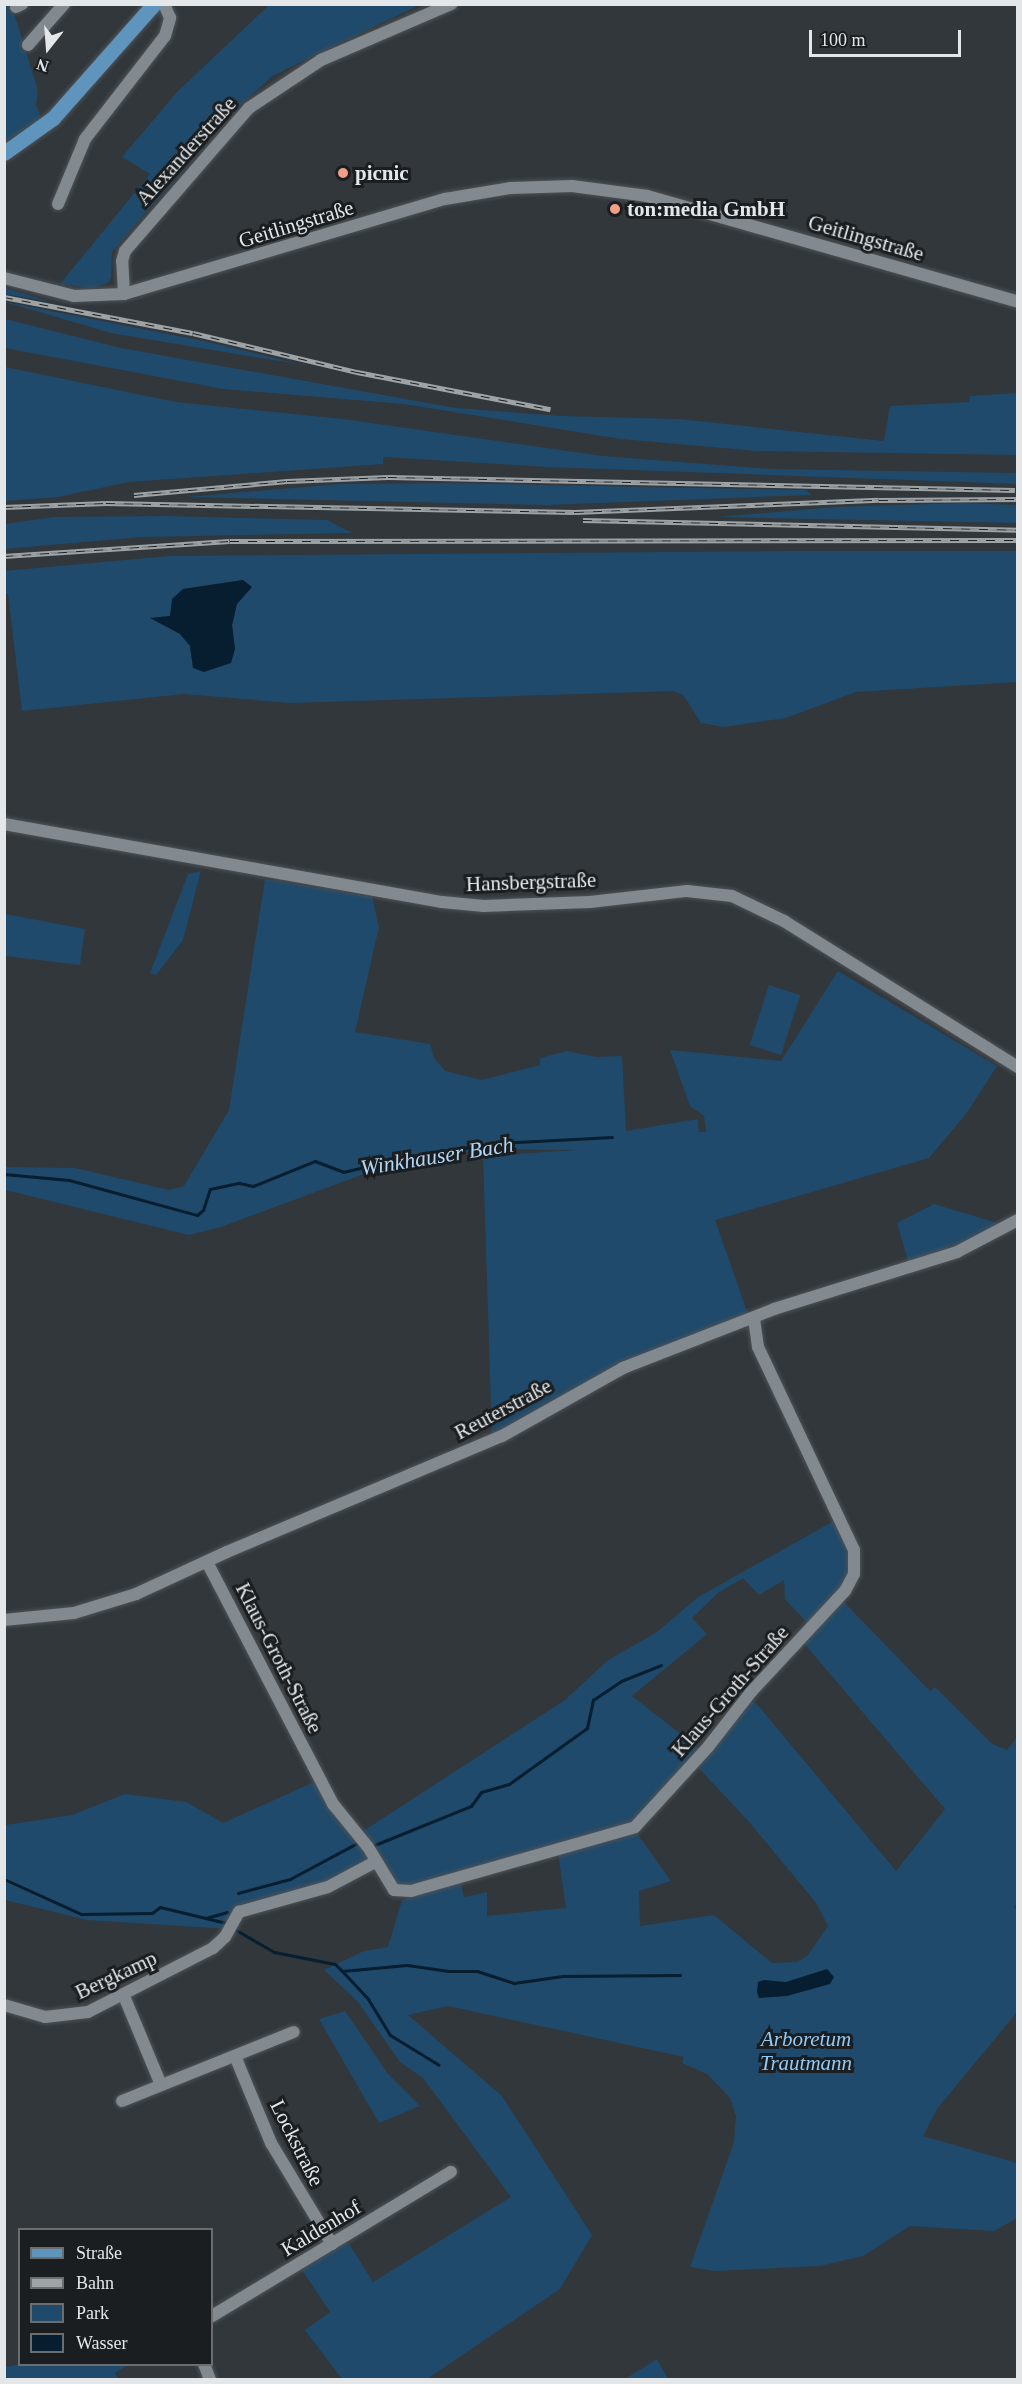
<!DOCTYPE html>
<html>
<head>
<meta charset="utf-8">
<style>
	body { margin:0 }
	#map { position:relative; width:1022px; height:2384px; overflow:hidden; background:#31373b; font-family:"Times New Roman",serif }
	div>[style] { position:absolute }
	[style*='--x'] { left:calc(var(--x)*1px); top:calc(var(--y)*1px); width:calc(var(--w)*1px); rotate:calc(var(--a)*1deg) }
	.green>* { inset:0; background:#1f4a6b; transform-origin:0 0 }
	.water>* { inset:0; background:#061e30 }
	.stream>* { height:3px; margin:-1.5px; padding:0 1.5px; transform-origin:1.5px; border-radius:1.5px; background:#061e30 }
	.roads { filter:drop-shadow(0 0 2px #4e5256) drop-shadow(0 0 2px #4e5256) }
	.minor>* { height:12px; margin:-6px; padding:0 6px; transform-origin:6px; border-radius:6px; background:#82898f }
	.major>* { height:15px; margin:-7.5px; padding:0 7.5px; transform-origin:7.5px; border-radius:7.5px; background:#5f94bd }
	.rail>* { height:5px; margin-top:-2.5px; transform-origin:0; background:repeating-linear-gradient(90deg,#1b1e20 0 9px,#9ea3a6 0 18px); box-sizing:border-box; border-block:2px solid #9ea3a6 }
	.dots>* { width:16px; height:16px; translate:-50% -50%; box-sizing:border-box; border:3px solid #1b1e20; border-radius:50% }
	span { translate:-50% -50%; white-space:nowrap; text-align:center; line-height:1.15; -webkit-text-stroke:6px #1b1e20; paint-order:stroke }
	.street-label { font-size:21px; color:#e3e7ea }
	.poi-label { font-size:21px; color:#e3e7ea; font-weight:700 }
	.left { translate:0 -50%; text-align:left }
	.park-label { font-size:21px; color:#91c9f7; font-style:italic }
	.water-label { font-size:22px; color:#b2d7f6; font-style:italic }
	.frame { position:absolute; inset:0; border:6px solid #e3e7ea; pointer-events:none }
	.legend { position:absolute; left:18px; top:2228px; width:195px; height:138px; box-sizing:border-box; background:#1b1e20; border:2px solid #6b6e71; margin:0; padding:8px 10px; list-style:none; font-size:18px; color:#e3e7ea }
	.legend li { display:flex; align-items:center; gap:12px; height:30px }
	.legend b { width:30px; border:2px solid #6b6e71 }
	.north { position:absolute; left:18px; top:18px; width:60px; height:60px; -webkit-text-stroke:4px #1b1e20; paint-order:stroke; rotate:197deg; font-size:16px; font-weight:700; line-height:24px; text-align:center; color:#e3e7ea }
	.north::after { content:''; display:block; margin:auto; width:21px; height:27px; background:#e3e7ea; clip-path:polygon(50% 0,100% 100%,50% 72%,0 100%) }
	.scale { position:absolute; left:809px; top:30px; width:152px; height:27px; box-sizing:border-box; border:3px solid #e3e7ea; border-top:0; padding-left:8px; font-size:18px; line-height:21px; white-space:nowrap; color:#e3e7ea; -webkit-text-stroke:4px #1b1e20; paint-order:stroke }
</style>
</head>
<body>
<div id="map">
	<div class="green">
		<i style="clip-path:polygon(11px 4px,38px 90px,36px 104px,41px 118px,5px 142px,4px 5px)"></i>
		<i style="clip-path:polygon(270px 4px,417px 6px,274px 75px,231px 113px,112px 252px,111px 278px,108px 283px,92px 288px,60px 284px,150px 174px,122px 157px,177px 92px)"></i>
		<i style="clip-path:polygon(5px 288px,51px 302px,5px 294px)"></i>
		<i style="clip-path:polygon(5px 302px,204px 341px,303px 365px,111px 333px)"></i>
		<i style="clip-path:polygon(5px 319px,121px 348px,456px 408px,561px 416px,679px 419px,884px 441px,890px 406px,969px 402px,970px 396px,1017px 393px,1017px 455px,756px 451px,621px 439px,404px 404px,223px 389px,5px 348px)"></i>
		<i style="clip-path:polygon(5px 367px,176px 402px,343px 419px,603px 456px,772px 469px,1017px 473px,1017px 484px,548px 467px,383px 457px,383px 464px,129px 482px,58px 497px,5px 501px)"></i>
		<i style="clip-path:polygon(450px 483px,806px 490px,811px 495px,547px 505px,186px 497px,340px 484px)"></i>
		<i style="clip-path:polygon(962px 503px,1017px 505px,1017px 523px,717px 517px,834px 507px)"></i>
		<i style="clip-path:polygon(167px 516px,327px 520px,352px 533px,142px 537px,5px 549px,5px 524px,54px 517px)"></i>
		<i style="clip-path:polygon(evenodd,790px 551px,1017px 551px,1017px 682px,856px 692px,786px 718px,724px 727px,701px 723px,684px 696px,674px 691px,290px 703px,184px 694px,22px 711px,8px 594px,5px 594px,4px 571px,169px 556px,790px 551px,243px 580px,251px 587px,237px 604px,232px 625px,235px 649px,193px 668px,190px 646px,180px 634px,152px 618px,170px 616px,183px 589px,243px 580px)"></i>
		<i style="clip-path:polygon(201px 871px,183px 940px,156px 975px,150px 973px,188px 874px)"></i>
		<i style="clip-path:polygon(265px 879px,372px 897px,379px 927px,355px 1032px,430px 1044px,434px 1058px,445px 1071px,482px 1080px,540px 1065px,540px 1058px,567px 1051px,596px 1057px,622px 1056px,626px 1131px,698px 1119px,699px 1132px,706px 1132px,704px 1116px,690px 1106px,670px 1050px,781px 1061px,838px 971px,997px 1066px,966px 1114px,929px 1158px,715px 1220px,748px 1314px,622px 1365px,492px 1437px,483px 1156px,576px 1150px,483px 1149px,372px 1171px,221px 1227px,189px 1235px,5px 1190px,4px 1167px,75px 1168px,169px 1190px,184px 1186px,229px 1110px)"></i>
		<i style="clip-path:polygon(5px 914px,85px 929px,80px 965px,5px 956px)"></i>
		<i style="left:769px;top:985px;width:33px;height:63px;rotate:18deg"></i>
		<i style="clip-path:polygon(934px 1204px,1004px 1225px,909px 1264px,897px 1223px)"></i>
		<i style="clip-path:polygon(834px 1521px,852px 1556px,848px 1581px,808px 1624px,785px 1599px,784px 1580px,759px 1595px,743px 1578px,718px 1593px,692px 1618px,707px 1634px,632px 1696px,701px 1750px,630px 1826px,430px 1884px,398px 1887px,377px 1857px,328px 1884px,239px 1910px,229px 1929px,87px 1920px,5px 1900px,5px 1825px,72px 1815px,125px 1794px,186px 1802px,223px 1823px,312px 1783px,318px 1786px,354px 1837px,565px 1700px,607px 1661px,657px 1632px,698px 1597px)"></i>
		<i style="clip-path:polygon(843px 1601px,930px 1691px,935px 1687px,992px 1744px,1007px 1750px,1017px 1737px,1018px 1901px,1014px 1908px,1018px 1909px,1017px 2012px,937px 2109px,923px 2136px,1017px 2163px,1017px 2218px,994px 2231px,910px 2226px,863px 2256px,820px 2266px,715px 2271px,690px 2267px,734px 2142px,736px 2116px,730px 2098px,707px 2074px,682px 2063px,684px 2057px,448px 2006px,408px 2015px,502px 2096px,592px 2235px,560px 2289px,427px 2379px,342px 2379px,305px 2330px,330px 2312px,302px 2270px,348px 2242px,373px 2282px,511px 2197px,423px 2078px,400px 2062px,358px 2002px,324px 1970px,364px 1951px,388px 1947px,402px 1900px,460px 1880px,464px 1897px,487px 1892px,487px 1916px,566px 1908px,558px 1852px,636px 1832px,671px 1881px,639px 1891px,640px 1926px,714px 1915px,772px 1963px,797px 1962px,807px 1956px,828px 1926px,817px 1904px,750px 1823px,694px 1763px,749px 1701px,756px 1703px,896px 1871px,945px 1809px,802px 1641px)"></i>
		<i style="clip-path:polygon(345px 2011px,388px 2074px,420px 2106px,379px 2123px,319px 2019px)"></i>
		<i style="clip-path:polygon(657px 2359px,668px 2379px,625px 2379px)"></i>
		<i style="clip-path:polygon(20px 2364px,128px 2364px,128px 2365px,115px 2373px,118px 2379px,5px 2379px,5px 2367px)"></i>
	</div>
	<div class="water">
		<i style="clip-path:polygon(243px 580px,252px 587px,237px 604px,232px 625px,235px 649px,231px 663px,204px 672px,193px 668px,190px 646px,180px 634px,150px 618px,170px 616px,172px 599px,183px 589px)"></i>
		<i style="clip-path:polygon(827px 1969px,834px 1977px,830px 1984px,787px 1996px,759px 1998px,757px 1992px,758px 1982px,764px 1980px,786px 1982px)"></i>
	</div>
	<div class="stream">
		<i style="--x:4;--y:1174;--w:65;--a:5.3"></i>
		<i style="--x:69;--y:1180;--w:133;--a:15.3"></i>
		<i style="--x:197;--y:1215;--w:8;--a:-40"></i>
		<i style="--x:203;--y:1210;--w:22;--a:-72"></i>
		<i style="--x:210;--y:1189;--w:30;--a:-12"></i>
		<i style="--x:239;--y:1183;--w:14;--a:12"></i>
		<i style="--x:253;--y:1186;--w:67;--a:-22"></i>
		<i style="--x:315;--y:1161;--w:30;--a:21"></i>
		<i style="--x:343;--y:1172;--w:70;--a:-13.2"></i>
		<i style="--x:411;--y:1156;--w:89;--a:-8.4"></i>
		<i style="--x:499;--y:1143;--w:113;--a:-3"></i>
		<i style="--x:372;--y:1846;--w:107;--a:-22"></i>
		<i style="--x:471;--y:1806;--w:17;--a:-54"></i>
		<i style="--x:481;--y:1792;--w:29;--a:-16"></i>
		<i style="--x:509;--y:1784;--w:96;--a:-35.7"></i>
		<i style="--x:587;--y:1728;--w:29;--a:-78"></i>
		<i style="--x:593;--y:1700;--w:34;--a:-34"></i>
		<i style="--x:621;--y:1681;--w:43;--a:-21.8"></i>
		<i style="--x:4;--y:1879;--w:85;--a:24.4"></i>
		<i style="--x:81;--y:1914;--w:71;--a:-0.8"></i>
		<i style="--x:152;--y:1913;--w:10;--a:-37"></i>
		<i style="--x:160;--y:1907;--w:68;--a:13.6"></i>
		<i style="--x:238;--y:1893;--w:54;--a:-15.1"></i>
		<i style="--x:290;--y:1879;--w:76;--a:-28.2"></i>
		<i style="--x:206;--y:1918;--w:22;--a:-16"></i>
		<i style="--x:236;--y:1930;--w:44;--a:30.1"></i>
		<i style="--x:274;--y:1952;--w:62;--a:11.1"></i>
		<i style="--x:335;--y:1964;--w:10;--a:45"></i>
		<i style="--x:342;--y:1971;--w:65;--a:-5.3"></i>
		<i style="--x:407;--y:1965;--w:42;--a:8.1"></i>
		<i style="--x:449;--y:1971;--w:28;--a:0"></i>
		<i style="--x:477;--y:1971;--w:39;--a:18"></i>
		<i style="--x:514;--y:1983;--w:49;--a:-8.1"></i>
		<i style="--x:563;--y:1976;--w:117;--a:-0.5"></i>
		<i style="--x:343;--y:1972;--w:37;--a:47"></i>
		<i style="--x:368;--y:1999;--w:42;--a:58.6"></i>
		<i style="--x:390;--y:2035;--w:57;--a:31.5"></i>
	</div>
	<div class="roads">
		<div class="minor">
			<i style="--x:16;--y:7;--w:7;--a:-27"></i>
			<i style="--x:28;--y:45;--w:55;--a:-48.7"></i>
			<i style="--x:58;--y:204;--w:70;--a:-67.4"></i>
			<i style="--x:85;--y:139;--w:130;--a:-52.2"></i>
			<i style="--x:165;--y:36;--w:19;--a:-74"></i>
			<i style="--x:170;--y:18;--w:15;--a:-113"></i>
			<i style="--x:4;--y:278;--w:72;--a:14.4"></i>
			<i style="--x:74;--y:296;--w:50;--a:-2.3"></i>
			<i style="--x:124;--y:294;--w:335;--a:-16.5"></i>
			<i style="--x:445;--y:199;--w:67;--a:-9.5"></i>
			<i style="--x:511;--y:188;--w:61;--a:-1.9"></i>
			<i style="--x:572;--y:186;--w:76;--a:7.6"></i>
			<i style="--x:647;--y:196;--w:386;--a:15.9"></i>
			<i style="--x:124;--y:294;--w:33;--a:-93"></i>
			<i style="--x:122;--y:261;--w:10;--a:-73"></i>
			<i style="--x:125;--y:251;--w:189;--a:-49.1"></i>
			<i style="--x:249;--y:108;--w:87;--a:-33.7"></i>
			<i style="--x:321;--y:60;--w:142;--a:-23.3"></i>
			<i style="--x:4;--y:824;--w:445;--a:10.1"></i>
			<i style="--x:442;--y:902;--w:42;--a:5.4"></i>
			<i style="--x:484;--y:906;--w:106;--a:-2.2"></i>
			<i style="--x:590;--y:902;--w:98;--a:-6.5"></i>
			<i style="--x:687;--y:891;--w:45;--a:6.3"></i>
			<i style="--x:732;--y:896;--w:58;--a:25.7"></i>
			<i style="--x:784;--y:921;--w:276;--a:32"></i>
			<i style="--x:207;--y:1562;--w:273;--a:62.5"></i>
			<i style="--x:333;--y:1804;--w:55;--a:50.9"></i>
			<i style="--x:368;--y:1847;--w:50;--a:58.8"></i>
			<i style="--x:394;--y:1890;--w:17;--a:3"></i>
			<i style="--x:411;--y:1891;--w:233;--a:-15.9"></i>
			<i style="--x:635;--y:1827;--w:108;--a:-47.6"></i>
			<i style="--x:708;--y:1747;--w:70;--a:-52"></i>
			<i style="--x:751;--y:1692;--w:138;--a:-47.1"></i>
			<i style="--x:845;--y:1591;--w:19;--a:-62"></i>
			<i style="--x:854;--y:1574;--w:24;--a:-90"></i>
			<i style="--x:854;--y:1550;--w:225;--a:-115.3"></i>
			<i style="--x:758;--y:1347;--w:29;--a:-98"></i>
			<i style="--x:4;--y:1620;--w:70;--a:-5.7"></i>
			<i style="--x:74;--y:1613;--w:65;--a:-17"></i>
			<i style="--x:136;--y:1594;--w:100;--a:-24.8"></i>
			<i style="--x:227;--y:1552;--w:298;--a:-22.9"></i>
			<i style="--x:502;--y:1436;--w:139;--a:-29.3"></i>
			<i style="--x:623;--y:1368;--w:162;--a:-21.3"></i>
			<i style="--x:774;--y:1309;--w:192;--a:-17.3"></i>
			<i style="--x:957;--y:1252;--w:69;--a:-27.7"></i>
			<i style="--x:124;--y:1996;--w:96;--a:67.4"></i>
			<i style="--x:4;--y:2005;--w:43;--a:16.3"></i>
			<i style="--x:45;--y:2017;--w:43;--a:-6.6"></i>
			<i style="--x:88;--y:2012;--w:140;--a:-27.1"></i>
			<i style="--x:213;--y:1948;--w:16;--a:-43"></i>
			<i style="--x:225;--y:1937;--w:29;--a:-61"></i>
			<i style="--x:239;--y:1912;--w:92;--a:-15.7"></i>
			<i style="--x:328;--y:1887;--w:53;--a:-28"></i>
			<i style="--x:235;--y:2056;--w:94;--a:67.5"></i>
			<i style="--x:271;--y:2143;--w:118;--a:58.9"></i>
			<i style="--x:122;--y:2101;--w:185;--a:-21.9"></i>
			<i style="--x:212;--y:2316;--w:279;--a:-31.1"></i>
			<i style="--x:204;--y:2364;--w:17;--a:69"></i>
		</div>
		<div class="major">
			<i style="--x:4;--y:153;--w:60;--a:-35.5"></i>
			<i style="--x:53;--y:118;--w:152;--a:-48.5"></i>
		</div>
	</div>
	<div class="rail">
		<i style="--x:4;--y:297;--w:192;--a:10.8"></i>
		<i style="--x:193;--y:333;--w:169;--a:13.4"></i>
		<i style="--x:357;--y:372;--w:197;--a:10.9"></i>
		<i style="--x:134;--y:495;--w:154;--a:-5.2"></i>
		<i style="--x:287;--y:481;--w:101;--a:-2.3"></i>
		<i style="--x:388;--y:477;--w:627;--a:1.19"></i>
		<i style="--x:4;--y:507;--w:102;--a:-2.2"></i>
		<i style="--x:106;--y:503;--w:469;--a:1.1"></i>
		<i style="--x:575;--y:512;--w:304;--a:-2.3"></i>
		<i style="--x:879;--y:500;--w:139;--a:-0.4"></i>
		<i style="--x:583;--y:520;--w:435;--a:1.3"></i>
		<i style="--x:4;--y:556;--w:226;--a:-3.8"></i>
		<i style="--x:230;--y:541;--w:788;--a:-0.07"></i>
	</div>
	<div class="dots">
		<i style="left:343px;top:173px;background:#f49e89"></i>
		<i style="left:615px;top:209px;background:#f49e89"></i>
	</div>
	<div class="street-label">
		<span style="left:186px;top:151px;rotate:-48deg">Alexanderstraße</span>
		<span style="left:296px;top:224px;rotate:-17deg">Geitlingstraße</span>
		<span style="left:866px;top:238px;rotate:16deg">Geitlingstraße</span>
		<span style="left:531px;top:882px;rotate:-2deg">Hansbergstraße</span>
		<span style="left:503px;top:1409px;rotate:-28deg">Reuterstraße</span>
		<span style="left:279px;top:1658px;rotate:63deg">Klaus-Groth-Straße</span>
		<span style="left:730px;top:1691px;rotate:-49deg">Klaus-Groth-Straße</span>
		<span style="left:116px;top:1975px;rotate:-25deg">Bergkamp</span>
		<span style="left:297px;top:2143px;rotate:63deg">Lockstraße</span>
		<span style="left:321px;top:2228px;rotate:-31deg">Kaldenhof</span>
	</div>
	<div class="poi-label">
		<span class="left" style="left:355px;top:173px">picnic</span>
		<span class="left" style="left:627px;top:209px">ton:media GmbH</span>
	</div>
	<div class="park-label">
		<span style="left:806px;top:2051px">Arboretum<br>Trautmann</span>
	</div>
	<div class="water-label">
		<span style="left:437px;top:1156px;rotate:-9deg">Winkhauser Bach</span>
	</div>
	<div class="frame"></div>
	<ul class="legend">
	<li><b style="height:8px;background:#5f94bd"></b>Straße</li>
	<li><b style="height:8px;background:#9ea3a6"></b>Bahn</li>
	<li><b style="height:16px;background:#1f4a6b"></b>Park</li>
	<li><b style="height:16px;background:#061e30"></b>Wasser</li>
	</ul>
	<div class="north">N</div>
	<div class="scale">100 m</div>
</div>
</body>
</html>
